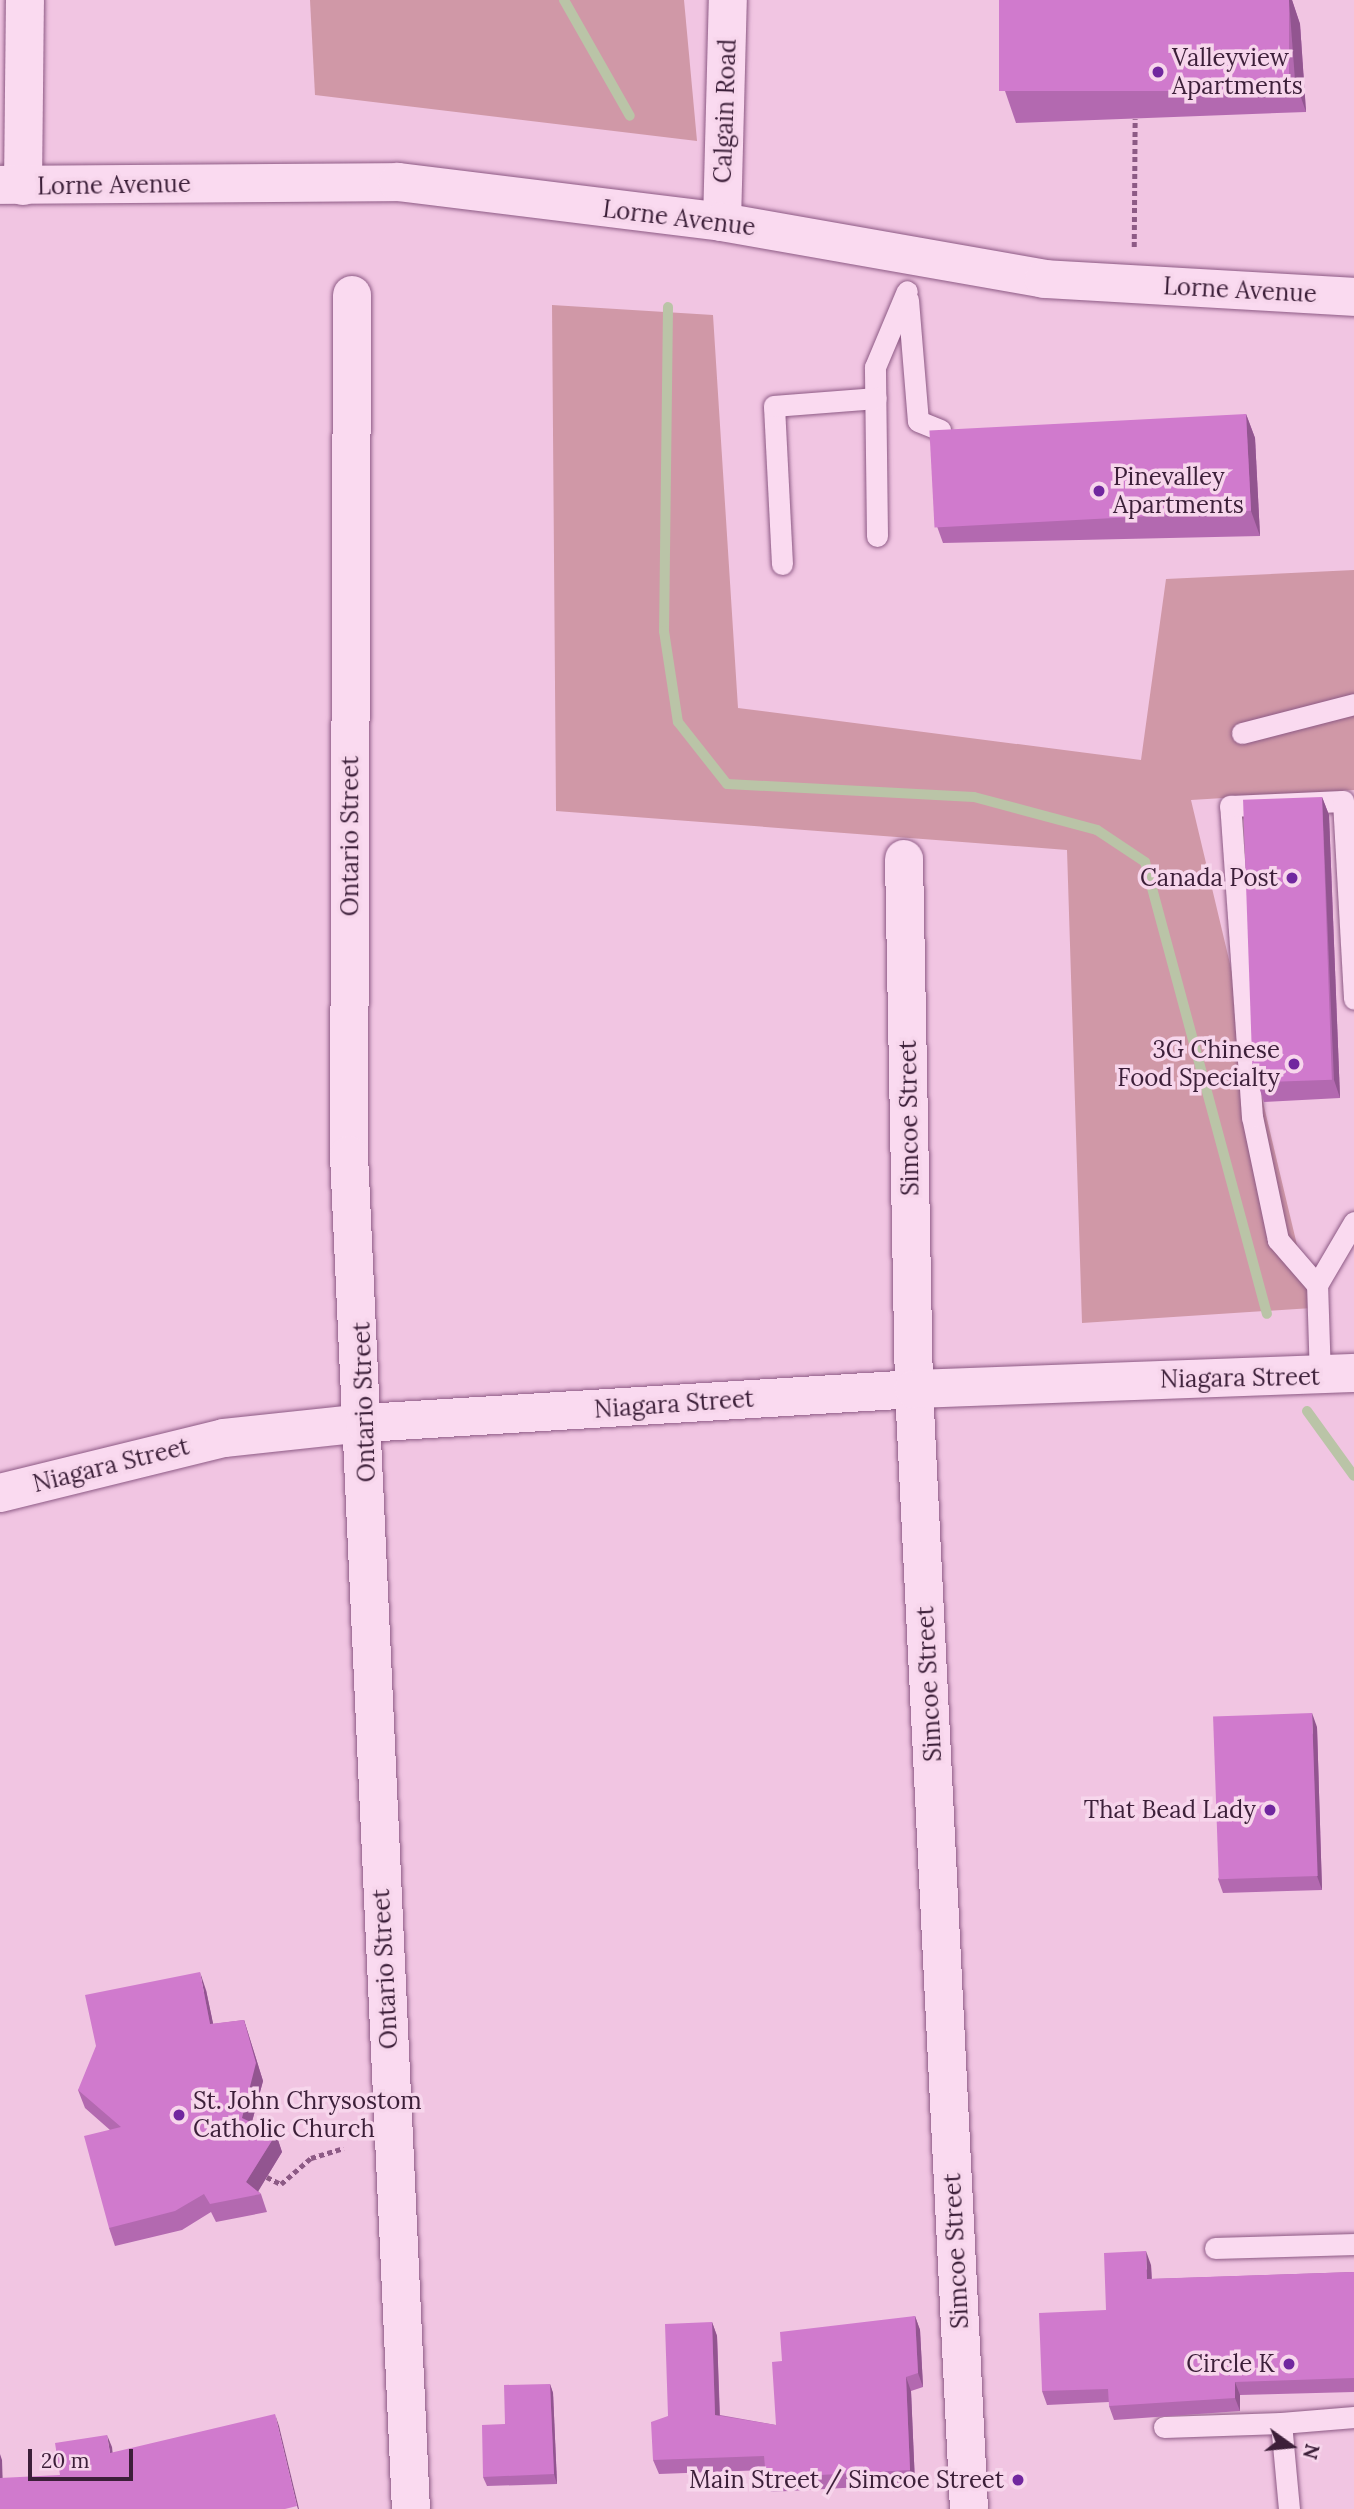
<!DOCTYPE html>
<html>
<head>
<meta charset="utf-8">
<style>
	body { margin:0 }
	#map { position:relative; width:1354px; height:2509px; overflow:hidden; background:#f1c5e2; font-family:Lora,serif }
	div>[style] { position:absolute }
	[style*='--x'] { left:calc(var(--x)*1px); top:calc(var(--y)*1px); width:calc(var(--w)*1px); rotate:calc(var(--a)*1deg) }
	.green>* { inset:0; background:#d098a7 }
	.stream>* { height:10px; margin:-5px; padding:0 5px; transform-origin:5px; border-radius:5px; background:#bac4a7 }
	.path>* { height:4.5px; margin-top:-2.25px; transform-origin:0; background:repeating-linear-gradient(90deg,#8d5a85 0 5px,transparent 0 8.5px) }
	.roads { filter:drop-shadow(0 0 2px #8d5a85) drop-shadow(0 0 2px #8d5a85) }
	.service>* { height:21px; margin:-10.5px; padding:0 10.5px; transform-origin:10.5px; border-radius:10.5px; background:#fadaf0 }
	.minor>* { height:38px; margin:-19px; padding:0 19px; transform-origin:19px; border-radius:19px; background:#fadaf0 }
	.secondary>* { height:38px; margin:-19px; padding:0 19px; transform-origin:19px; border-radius:19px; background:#fadaf0 }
	.wall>* { inset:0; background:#b369b0 }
	.shaded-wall>* { inset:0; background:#925590 }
	.building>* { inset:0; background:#d07acd; transform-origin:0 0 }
	.dots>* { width:19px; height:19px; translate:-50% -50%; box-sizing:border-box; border:4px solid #f7d6ec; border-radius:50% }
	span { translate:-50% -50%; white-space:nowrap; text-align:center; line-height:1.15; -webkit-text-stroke:7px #f7d6ec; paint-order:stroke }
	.poi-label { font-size:24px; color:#3c1f39 }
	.left { translate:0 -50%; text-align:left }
	.right { translate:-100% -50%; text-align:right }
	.street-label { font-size:24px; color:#3c1f39 }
	.north { position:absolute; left:1256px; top:2411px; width:70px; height:70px; -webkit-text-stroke:5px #f7d6ec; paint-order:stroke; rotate:105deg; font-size:19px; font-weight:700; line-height:28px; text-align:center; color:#3c1f39 }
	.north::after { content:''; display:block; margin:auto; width:24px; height:32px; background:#3c1f39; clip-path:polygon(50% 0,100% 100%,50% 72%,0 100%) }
	.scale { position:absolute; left:28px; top:2449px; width:105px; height:32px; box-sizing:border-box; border:4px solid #3c1f39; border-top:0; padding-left:9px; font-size:21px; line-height:24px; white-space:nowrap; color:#3c1f39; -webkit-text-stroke:5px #f7d6ec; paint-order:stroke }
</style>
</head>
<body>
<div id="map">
	<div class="green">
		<i style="clip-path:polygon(310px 0,684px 0,697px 141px,315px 95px)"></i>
		<i style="clip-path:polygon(552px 305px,713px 315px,738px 708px,1141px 760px,1166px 579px,1354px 570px,1354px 790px,1191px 800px,1312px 1308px,1082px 1323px,1067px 850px,556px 811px)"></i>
	</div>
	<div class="stream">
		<i style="--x:564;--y:0;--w:133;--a:60.4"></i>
		<i style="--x:668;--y:307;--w:324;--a:90.7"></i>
		<i style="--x:664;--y:631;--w:92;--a:81.3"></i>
		<i style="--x:678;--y:722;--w:79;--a:51.7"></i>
		<i style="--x:727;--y:784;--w:247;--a:3"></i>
		<i style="--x:974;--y:797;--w:127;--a:15"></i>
		<i style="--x:1097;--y:830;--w:58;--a:33.7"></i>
		<i style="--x:1145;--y:862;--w:468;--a:74.9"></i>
		<i style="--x:1307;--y:1411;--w:80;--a:54.1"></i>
	</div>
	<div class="path">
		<i style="--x:1134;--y:247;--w:128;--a:-89.6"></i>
		<i style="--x:267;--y:2177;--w:16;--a:27"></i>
		<i style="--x:281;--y:2184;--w:40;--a:-41"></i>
		<i style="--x:311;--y:2158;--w:34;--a:-17"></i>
	</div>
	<div class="roads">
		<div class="service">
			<i style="--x:908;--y:300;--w:121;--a:85.3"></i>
			<i style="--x:918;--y:421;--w:24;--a:22"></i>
			<i style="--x:877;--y:536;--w:169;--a:-90.7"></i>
			<i style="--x:875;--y:367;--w:82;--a:-67.2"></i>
			<i style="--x:782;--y:564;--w:158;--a:-92.9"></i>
			<i style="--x:774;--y:406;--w:102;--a:-4.5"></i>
			<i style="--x:1242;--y:733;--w:116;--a:-14.5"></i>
			<i style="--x:1317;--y:1285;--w:60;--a:-130.9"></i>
			<i style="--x:1278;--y:1240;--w:126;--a:-101.9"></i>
			<i style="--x:1252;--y:1117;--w:312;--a:-94"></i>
			<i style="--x:1230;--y:806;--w:113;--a:-2.5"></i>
			<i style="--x:1343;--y:801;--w:198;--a:86.8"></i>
			<i style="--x:1320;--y:1378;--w:93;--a:-91.8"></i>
			<i style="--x:1317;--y:1285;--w:73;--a:-59.6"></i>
			<i style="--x:1215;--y:2248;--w:139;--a:-1.6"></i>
			<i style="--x:1164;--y:2427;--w:117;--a:-2"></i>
			<i style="--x:1289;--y:2509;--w:86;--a:-95.3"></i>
			<i style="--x:1281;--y:2423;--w:73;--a:-4.7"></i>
		</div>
		<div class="minor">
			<i style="--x:23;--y:186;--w:186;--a:-89.4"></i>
			<i style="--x:722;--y:222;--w:222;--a:-88.5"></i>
			<i style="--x:352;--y:295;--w:860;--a:90.2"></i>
			<i style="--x:349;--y:1155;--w:1355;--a:87.38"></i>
			<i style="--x:904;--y:859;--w:530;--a:88.92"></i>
			<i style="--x:914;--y:1389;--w:1121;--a:87.19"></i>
			<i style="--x:0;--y:1493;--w:231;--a:-13.8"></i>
			<i style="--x:224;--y:1438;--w:142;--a:-6.1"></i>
			<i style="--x:365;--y:1423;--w:550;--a:-3.54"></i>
			<i style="--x:914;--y:1389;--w:440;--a:-2.1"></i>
		</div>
		<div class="secondary">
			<i style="--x:0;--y:185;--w:398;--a:-0.4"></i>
			<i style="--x:398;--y:182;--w:326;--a:7"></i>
			<i style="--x:722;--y:222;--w:327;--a:10"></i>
			<i style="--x:1044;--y:279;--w:311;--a:3.3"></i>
		</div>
	</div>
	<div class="wall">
		<i style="clip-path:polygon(999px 0,1292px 0,1300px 24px,1306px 112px,1016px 123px,1005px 91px)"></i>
		<i style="clip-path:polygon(1246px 414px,1255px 438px,1260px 536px,943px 543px,934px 518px)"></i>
		<i style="clip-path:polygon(1322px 797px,1329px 815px,1340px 1098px,1264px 1102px,1258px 1084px)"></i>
		<i style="clip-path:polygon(1317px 1727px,1322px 1890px,1223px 1893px,1218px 1879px)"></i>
		<i style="clip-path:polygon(206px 1990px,213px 2024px,244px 2020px,263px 2081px,252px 2122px,276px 2134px,282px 2152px,258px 2191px,261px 2194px,267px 2212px,216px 2222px,211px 2212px,182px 2230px,115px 2246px,109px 2228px,110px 2130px,85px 2108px,78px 2090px)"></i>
		<i style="clip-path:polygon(1151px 2265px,1152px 2279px,1354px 2272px,1354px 2392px,1240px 2395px,1240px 2411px,1114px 2420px,1109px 2406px,1109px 2402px,1047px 2405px,1042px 2391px,1106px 2310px)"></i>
		<i style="clip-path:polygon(915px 2316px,920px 2330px,923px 2387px,911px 2391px,915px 2484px,771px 2492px,766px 2478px,765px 2470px,659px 2474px,653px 2460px,668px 2416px,712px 2322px,717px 2336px,720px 2415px,776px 2425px,782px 2361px)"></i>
		<i style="clip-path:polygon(550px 2384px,553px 2393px,557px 2484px,487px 2486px,483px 2477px,505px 2424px)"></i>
	</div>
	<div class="shaded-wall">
		<i style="clip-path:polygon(1289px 0,1292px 0,1300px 24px,1306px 112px,1295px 80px)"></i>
		<i style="clip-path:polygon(1246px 414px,1255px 438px,1260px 536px,1251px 511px)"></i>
		<i style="clip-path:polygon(1322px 797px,1329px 815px,1340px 1098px,1334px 1080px)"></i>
		<i style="clip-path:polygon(1312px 1713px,1317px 1727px,1322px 1890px,1317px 1876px)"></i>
		<i style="clip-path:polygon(200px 1972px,206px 1990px,217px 2042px,210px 2024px)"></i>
		<i style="clip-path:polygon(244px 2020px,263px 2081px,248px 2136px,242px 2118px)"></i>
		<i style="clip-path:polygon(276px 2134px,282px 2152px,256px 2195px,246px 2182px)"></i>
		<i style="clip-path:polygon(1146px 2251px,1151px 2265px,1152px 2293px,1147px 2279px)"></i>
		<i style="clip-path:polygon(915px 2316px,920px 2330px,923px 2387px,918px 2373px)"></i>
		<i style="clip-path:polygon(712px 2322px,717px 2336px,720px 2429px,715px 2415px)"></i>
		<i style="clip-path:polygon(906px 2377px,911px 2391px,915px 2484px,910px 2470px)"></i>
		<i style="clip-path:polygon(1235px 2382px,1240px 2395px,1240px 2411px,1235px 2398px)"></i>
		<i style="clip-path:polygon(550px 2384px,553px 2393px,557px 2484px,554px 2474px)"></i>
		<i style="clip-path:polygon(275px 2414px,279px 2426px,299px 2509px,298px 2509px,297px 2506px)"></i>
		<i style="clip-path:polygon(107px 2435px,112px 2447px,114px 2465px,110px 2453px)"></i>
		<i style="clip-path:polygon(0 2454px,2px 2460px,3px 2490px,0 2481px)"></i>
	</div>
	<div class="building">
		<i style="left:999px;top:0;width:290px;height:91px"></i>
		<i style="left:1246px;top:414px;width:97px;height:317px;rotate:87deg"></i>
		<i style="left:1322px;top:797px;width:283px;height:79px;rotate:88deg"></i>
		<i style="left:1312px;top:1713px;width:163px;height:99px;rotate:88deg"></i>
		<i style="clip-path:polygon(200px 1972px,210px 2024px,244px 2020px,256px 2063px,242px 2118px,276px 2134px,246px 2182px,261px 2194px,210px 2204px,204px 2194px,175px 2211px,109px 2228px,84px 2136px,121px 2127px,78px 2090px,96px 2046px,85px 1995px)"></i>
		<i style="clip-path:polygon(1146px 2251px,1147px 2279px,1354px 2272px,1354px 2378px,1235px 2382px,1235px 2398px,1109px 2406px,1108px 2389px,1042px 2391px,1039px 2313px,1106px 2310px,1104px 2253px)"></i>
		<i style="clip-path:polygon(915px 2316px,918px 2373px,906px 2377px,910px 2470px,766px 2478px,764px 2456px,653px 2460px,651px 2422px,668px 2416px,665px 2324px,712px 2322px,715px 2415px,776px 2425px,772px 2362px,782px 2361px,780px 2332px)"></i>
		<i style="clip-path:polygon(550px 2384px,554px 2474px,483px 2477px,482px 2425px,505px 2424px,504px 2385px)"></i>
		<i style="clip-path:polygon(275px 2414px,297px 2506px,285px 2509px,0 2509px,0 2478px,60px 2475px,55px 2443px,107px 2435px,110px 2453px)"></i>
	</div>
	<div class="dots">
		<i style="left:1158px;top:72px;background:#71279f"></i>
		<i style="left:1099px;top:491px;background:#71279f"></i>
		<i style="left:1292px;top:878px;background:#71279f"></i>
		<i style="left:1294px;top:1064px;background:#71279f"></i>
		<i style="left:1270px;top:1810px;background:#71279f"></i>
		<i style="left:179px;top:2115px;background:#71279f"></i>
		<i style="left:1289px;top:2364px;background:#71279f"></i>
		<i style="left:1018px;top:2480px;background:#71279f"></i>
	</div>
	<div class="poi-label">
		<span class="left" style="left:1172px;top:72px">Valleyview<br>Apartments</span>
		<span class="left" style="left:1113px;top:491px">Pinevalley<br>Apartments</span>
		<span class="right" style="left:1278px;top:878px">Canada Post</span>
		<span class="right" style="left:1280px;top:1064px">3G Chinese<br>Food Specialty</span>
		<span class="right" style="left:1256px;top:1810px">That Bead Lady</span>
		<span class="left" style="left:193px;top:2115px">St. John Chrysostom<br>Catholic Church</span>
		<span class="right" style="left:1275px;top:2364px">Circle K</span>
		<span class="right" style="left:1004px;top:2480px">Main Street / Simcoe Street</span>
	</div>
	<div class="street-label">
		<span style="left:725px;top:111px;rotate:-88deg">Calgain Road</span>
		<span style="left:114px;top:185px;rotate:-1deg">Lorne Avenue</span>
		<span style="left:679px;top:218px;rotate:7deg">Lorne Avenue</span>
		<span style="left:1240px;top:290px;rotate:3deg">Lorne Avenue</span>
		<span style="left:350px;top:836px;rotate:-90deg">Ontario Street</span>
		<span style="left:909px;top:1118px;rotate:-91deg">Simcoe Street</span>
		<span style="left:1240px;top:1378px;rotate:-1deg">Niagara Street</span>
		<span style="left:364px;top:1402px;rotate:-92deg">Ontario Street</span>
		<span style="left:674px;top:1404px;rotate:-4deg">Niagara Street</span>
		<span style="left:111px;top:1465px;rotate:-14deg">Niagara Street</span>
		<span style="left:929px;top:1684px;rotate:-93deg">Simcoe Street</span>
		<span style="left:385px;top:1969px;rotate:-93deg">Ontario Street</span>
		<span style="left:956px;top:2251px;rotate:-93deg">Simcoe Street</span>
	</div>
	<div class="north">N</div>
	<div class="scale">20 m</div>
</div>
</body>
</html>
